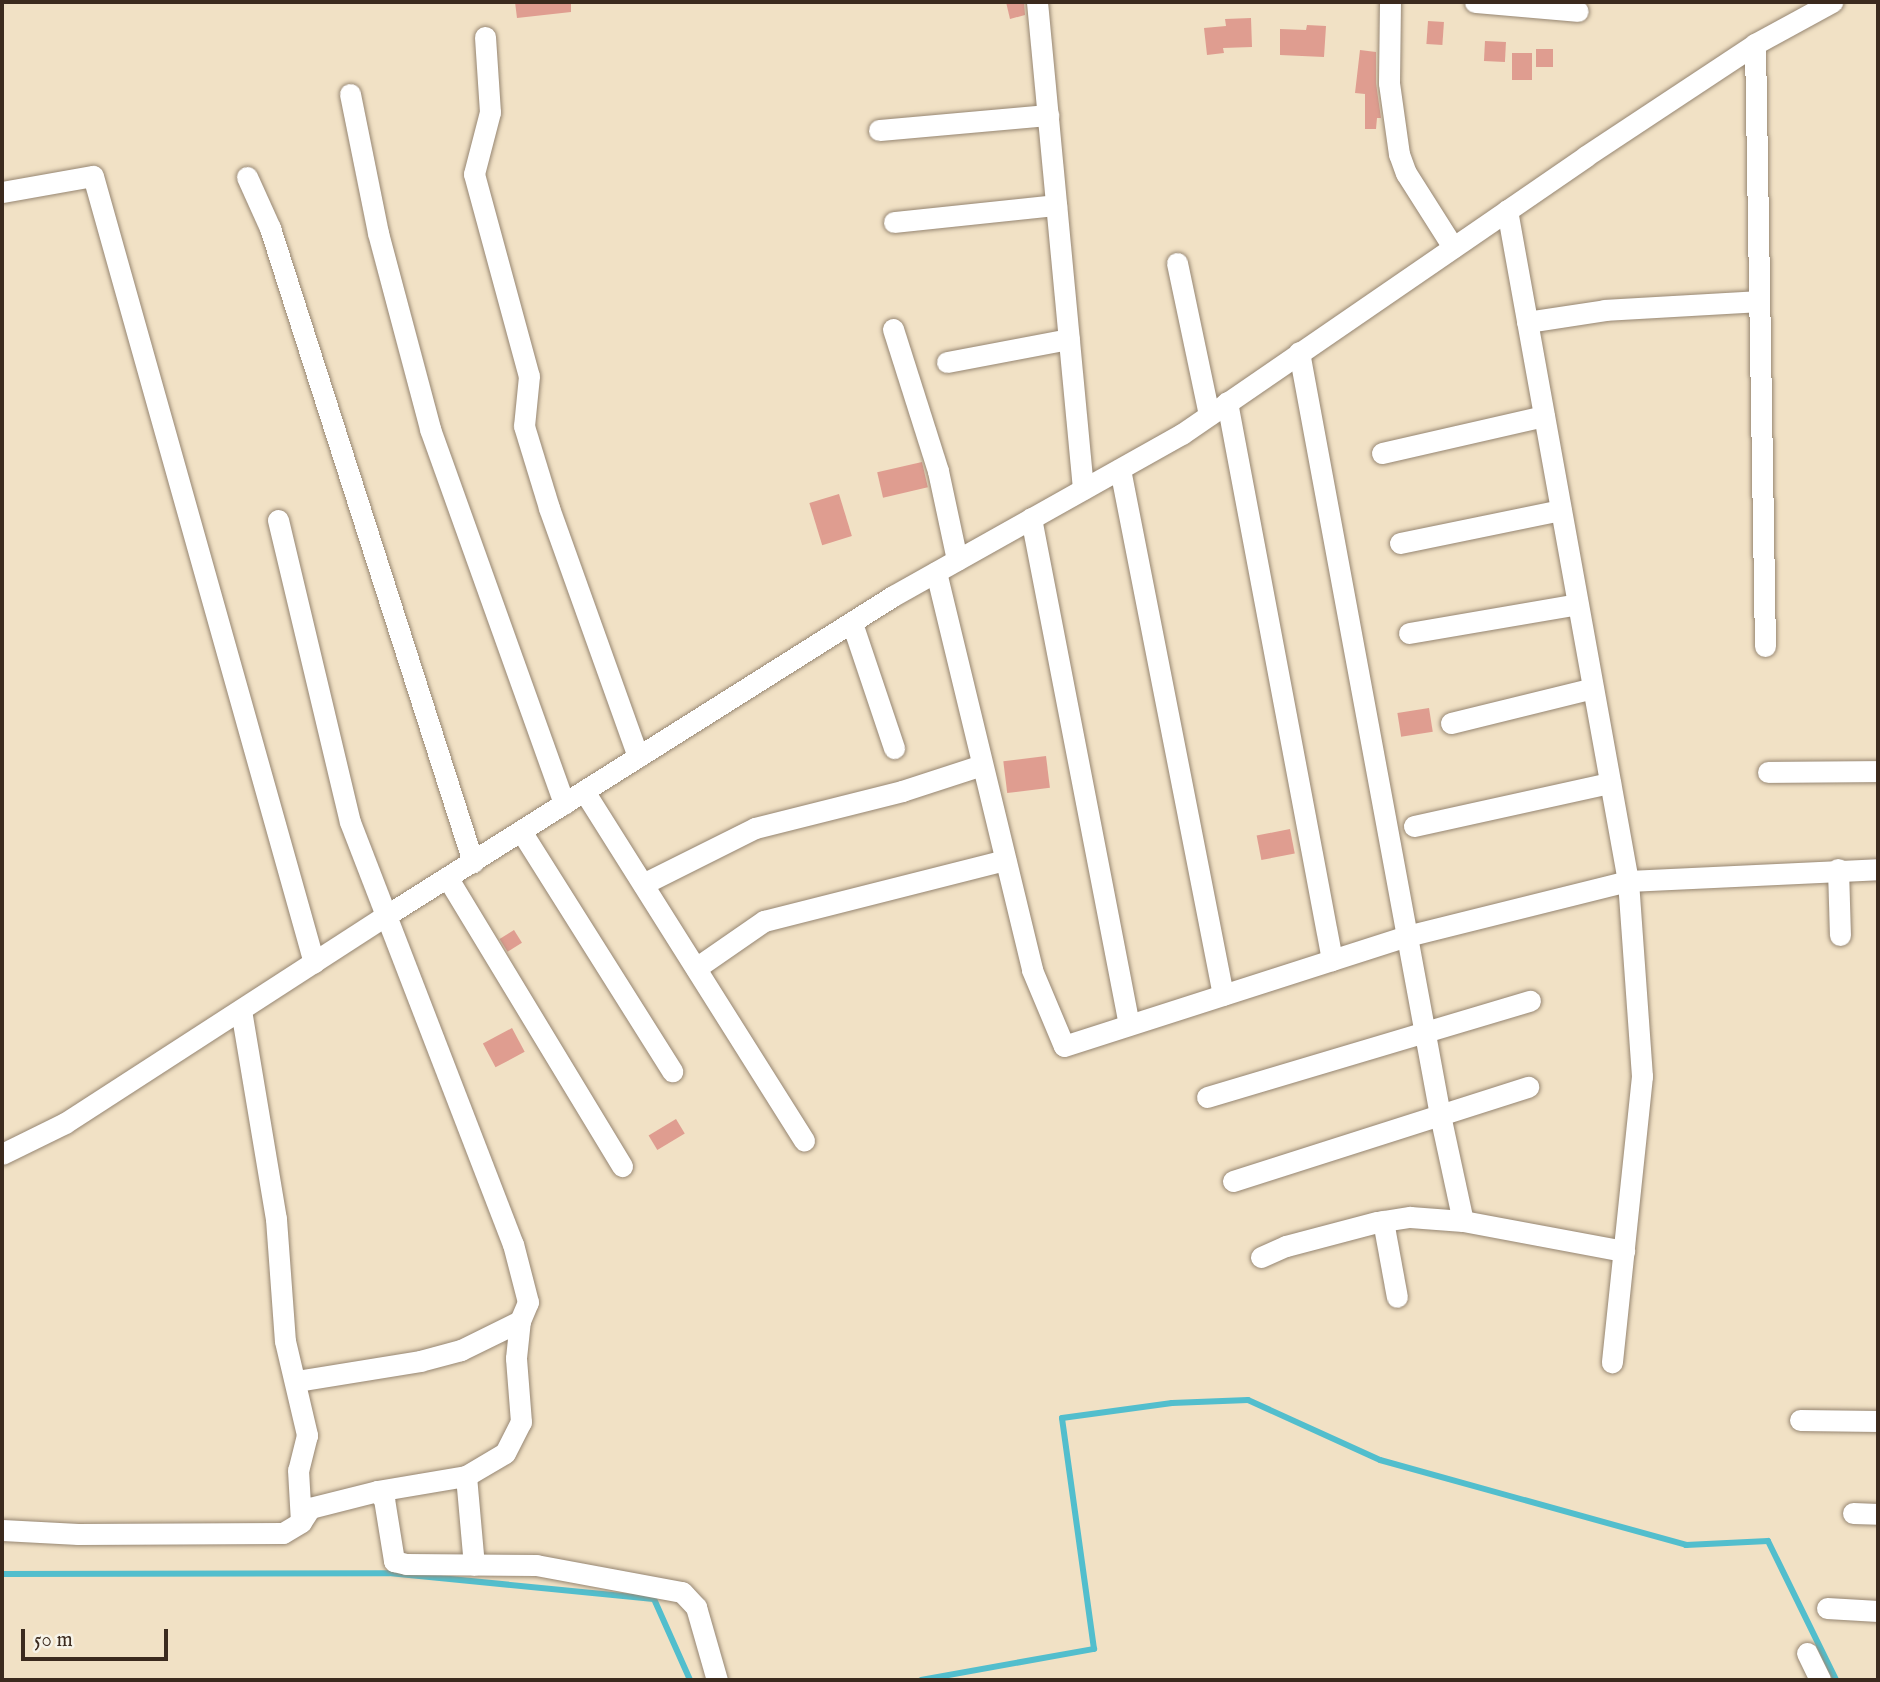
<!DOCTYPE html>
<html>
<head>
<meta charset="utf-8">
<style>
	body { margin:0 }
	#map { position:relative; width:1880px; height:1682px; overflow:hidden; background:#f1e1c5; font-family:"IM FELL English",serif }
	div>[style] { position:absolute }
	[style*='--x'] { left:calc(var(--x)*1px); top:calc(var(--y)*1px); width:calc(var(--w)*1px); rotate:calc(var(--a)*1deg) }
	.stream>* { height:6px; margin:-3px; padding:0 3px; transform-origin:3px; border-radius:3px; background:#52becd }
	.building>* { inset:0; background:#df9d90; transform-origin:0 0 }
	.roads { filter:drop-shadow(0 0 2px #968672) drop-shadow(0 0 2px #968672) }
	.minor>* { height:21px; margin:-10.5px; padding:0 10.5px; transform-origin:10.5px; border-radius:10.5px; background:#fff }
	span { translate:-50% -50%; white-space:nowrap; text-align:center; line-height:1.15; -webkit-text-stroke:7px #f7f3e8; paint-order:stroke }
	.frame { position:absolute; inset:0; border:4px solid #3b2a1e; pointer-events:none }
	.scale { position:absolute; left:21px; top:1629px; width:147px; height:32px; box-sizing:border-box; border:4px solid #3b2a1e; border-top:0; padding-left:9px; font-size:21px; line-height:24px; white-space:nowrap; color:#3b2a1e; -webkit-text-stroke:5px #f7f3e8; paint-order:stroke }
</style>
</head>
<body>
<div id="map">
	<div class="stream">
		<i style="--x:2;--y:1574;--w:387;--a:-0.1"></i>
		<i style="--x:389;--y:1573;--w:266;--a:5.6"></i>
		<i style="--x:654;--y:1599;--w:89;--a:66"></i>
		<i style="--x:921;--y:1680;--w:176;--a:-10.2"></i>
		<i style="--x:1094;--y:1649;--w:233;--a:-97.9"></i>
		<i style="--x:1062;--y:1418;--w:111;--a:-7.8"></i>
		<i style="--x:1172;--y:1403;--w:76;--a:-2.3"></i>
		<i style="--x:1248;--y:1400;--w:145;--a:24.4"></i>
		<i style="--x:1380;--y:1460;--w:318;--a:15.5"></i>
		<i style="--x:1686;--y:1545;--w:82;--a:-2.8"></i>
		<i style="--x:1768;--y:1541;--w:155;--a:63.9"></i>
	</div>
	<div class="building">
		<i style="clip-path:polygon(515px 2px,571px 2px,571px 12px,517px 18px)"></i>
		<i style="clip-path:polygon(1006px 2px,1024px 2px,1025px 15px,1010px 19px)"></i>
		<i style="clip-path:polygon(1251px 18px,1252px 47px,1223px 48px,1224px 53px,1207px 55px,1204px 28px,1226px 26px,1225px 19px)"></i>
		<i style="left:1428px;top:21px;width:16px;height:23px;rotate:4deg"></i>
		<i style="clip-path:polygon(1307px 25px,1326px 26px,1324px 57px,1280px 55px,1280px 29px,1306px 30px)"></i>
		<i style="left:1485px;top:41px;width:21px;height:20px;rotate:3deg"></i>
		<i style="left:1536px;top:49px;width:17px;height:18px"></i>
		<i style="clip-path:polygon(1360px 50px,1376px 52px,1376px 83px,1381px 118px,1377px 118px,1376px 129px,1365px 129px,1365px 94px,1355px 93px)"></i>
		<i style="left:1512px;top:53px;width:20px;height:27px"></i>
		<i style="left:922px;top:462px;width:26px;height:46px;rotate:77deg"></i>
		<i style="left:839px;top:494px;width:44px;height:31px;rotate:73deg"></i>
		<i style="left:1429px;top:708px;width:24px;height:32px;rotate:81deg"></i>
		<i style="left:1046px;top:756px;width:32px;height:43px;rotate:83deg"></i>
		<i style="left:1290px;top:829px;width:25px;height:34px;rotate:79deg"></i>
		<i style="left:514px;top:930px;width:15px;height:17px;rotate:58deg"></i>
		<i style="left:512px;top:1028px;width:27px;height:33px;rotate:62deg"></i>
		<i style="left:676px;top:1119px;width:17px;height:32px;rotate:59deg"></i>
	</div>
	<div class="roads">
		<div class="minor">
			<i style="--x:1037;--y:2;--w:489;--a:84.6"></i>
			<i style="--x:1390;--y:2;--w:81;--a:90.7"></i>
			<i style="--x:1389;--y:83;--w:72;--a:82"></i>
			<i style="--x:1399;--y:154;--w:20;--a:70"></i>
			<i style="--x:1406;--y:173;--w:88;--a:57.6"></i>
			<i style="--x:1475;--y:2;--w:103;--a:5"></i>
			<i style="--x:485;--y:37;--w:75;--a:86.2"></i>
			<i style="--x:490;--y:112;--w:64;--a:104.5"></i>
			<i style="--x:474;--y:174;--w:209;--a:74.8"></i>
			<i style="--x:529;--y:376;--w:50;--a:95.7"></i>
			<i style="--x:524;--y:426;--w:86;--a:73"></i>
			<i style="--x:549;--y:508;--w:264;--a:70.3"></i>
			<i style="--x:1755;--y:44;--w:602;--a:89.05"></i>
			<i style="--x:350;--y:94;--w:142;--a:78.6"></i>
			<i style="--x:378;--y:233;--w:203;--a:75.1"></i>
			<i style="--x:430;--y:429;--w:398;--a:70.3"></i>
			<i style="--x:879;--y:130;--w:170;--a:-5.1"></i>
			<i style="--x:247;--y:177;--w:56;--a:65.7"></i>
			<i style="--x:270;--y:228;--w:666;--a:72.25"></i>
			<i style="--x:2;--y:192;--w:92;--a:-10"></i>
			<i style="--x:93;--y:176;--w:817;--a:74.31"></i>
			<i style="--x:1507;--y:210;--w:682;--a:79.78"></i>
			<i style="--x:1628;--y:881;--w:196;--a:85.9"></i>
			<i style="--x:1642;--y:1076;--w:288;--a:96"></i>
			<i style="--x:894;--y:222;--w:163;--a:-6"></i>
			<i style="--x:1177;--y:263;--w:155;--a:78.1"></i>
			<i style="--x:1527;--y:322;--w:79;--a:-8.7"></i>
			<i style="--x:1605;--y:310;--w:154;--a:-3.3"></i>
			<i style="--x:893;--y:329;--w:149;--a:72.4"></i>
			<i style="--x:938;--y:471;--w:91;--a:77.9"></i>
			<i style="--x:1299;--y:352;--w:776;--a:79.53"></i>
			<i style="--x:1440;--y:1115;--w:108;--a:77.8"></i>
			<i style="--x:947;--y:362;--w:124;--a:-10.7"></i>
			<i style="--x:1227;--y:402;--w:568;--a:79.34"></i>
			<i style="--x:1382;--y:453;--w:166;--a:-12.9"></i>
			<i style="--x:1120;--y:469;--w:536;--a:78.92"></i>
			<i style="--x:1031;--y:518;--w:516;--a:79.06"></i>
			<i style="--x:278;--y:520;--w:310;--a:76.6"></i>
			<i style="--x:350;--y:822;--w:452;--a:68.9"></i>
			<i style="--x:513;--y:1244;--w:60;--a:75.5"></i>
			<i style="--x:528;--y:1302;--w:21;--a:113"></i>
			<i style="--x:520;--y:1321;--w:66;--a:153.8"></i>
			<i style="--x:461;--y:1350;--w:42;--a:165"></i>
			<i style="--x:420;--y:1361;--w:126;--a:170.8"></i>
			<i style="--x:1400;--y:543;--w:164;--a:-11.6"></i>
			<i style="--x:936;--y:572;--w:409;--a:76.4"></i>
			<i style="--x:1032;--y:970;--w:82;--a:67.2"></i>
			<i style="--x:1064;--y:1046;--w:360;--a:-17.8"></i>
			<i style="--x:1407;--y:936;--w:228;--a:-14"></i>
			<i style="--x:1628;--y:881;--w:250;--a:-2.7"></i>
			<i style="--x:852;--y:623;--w:132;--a:71.4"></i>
			<i style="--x:1409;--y:633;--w:171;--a:-9.7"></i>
			<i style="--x:1451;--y:723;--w:146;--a:-13.8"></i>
			<i style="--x:1768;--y:772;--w:110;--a:-0.5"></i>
			<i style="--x:584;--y:791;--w:413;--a:57.8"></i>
			<i style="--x:1414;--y:826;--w:201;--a:-12.4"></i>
			<i style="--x:521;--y:831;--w:284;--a:57.8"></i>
			<i style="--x:1838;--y:869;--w:66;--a:88.3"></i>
			<i style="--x:447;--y:877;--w:338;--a:58.8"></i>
			<i style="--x:643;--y:884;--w:125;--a:-26.6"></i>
			<i style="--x:755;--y:828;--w:152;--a:-14.1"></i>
			<i style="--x:902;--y:791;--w:84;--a:-18"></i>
			<i style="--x:696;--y:968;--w:83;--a:-34.7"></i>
			<i style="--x:764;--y:921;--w:249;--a:-14.2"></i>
			<i style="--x:241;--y:1010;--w:212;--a:80.5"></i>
			<i style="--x:276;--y:1219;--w:122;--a:85.8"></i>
			<i style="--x:285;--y:1341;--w:97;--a:76.8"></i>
			<i style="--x:307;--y:1435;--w:36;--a:104"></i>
			<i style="--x:298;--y:1470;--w:52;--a:86.7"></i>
			<i style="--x:1207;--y:1097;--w:337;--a:-16.6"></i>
			<i style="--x:2;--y:1154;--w:70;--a:-26.2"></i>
			<i style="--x:65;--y:1123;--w:383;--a:-32.9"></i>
			<i style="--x:387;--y:915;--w:598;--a:-32.23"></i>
			<i style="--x:893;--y:596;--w:331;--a:-29.3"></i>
			<i style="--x:1182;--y:434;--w:490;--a:-34.5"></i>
			<i style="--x:1586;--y:156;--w:203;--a:-33.5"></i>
			<i style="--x:1755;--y:44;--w:88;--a:-28.6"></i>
			<i style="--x:1233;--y:1181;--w:310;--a:-17.7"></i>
			<i style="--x:1383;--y:1221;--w:77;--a:79.6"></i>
			<i style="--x:1261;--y:1257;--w:27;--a:-24"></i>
			<i style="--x:1286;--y:1246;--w:94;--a:-14.8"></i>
			<i style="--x:1377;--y:1222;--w:33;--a:-9"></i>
			<i style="--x:1410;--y:1217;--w:53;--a:4.3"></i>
			<i style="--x:1463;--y:1221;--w:164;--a:10.6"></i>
			<i style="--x:1800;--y:1420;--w:78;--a:0.7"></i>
			<i style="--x:466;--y:1476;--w:89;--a:84.9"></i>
			<i style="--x:377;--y:1491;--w:90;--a:-9.6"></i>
			<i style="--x:466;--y:1476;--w:45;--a:-30.5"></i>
			<i style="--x:505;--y:1453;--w:35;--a:-63"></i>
			<i style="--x:521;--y:1422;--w:64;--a:-94.5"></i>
			<i style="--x:516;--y:1358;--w:37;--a:-84"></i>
			<i style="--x:1853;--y:1513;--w:25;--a:2"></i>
			<i style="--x:2;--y:1530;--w:76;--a:3"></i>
			<i style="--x:78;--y:1534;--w:205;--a:-0.3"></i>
			<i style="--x:283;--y:1533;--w:21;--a:-31"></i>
			<i style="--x:301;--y:1522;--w:17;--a:-57"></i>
			<i style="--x:310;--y:1508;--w:69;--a:-14.2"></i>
			<i style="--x:377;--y:1491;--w:11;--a:49"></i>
			<i style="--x:384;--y:1499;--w:63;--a:80.8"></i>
			<i style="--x:394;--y:1561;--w:12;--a:14"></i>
			<i style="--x:406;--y:1564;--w:130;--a:0.4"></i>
			<i style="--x:536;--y:1565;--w:148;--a:10.5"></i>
			<i style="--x:682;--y:1592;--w:21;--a:47"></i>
			<i style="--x:696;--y:1607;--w:76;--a:74"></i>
			<i style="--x:1827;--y:1608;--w:51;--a:3.4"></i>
			<i style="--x:1807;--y:1653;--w:30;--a:64"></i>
		</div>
	</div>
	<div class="frame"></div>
	<div class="scale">50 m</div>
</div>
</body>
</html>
